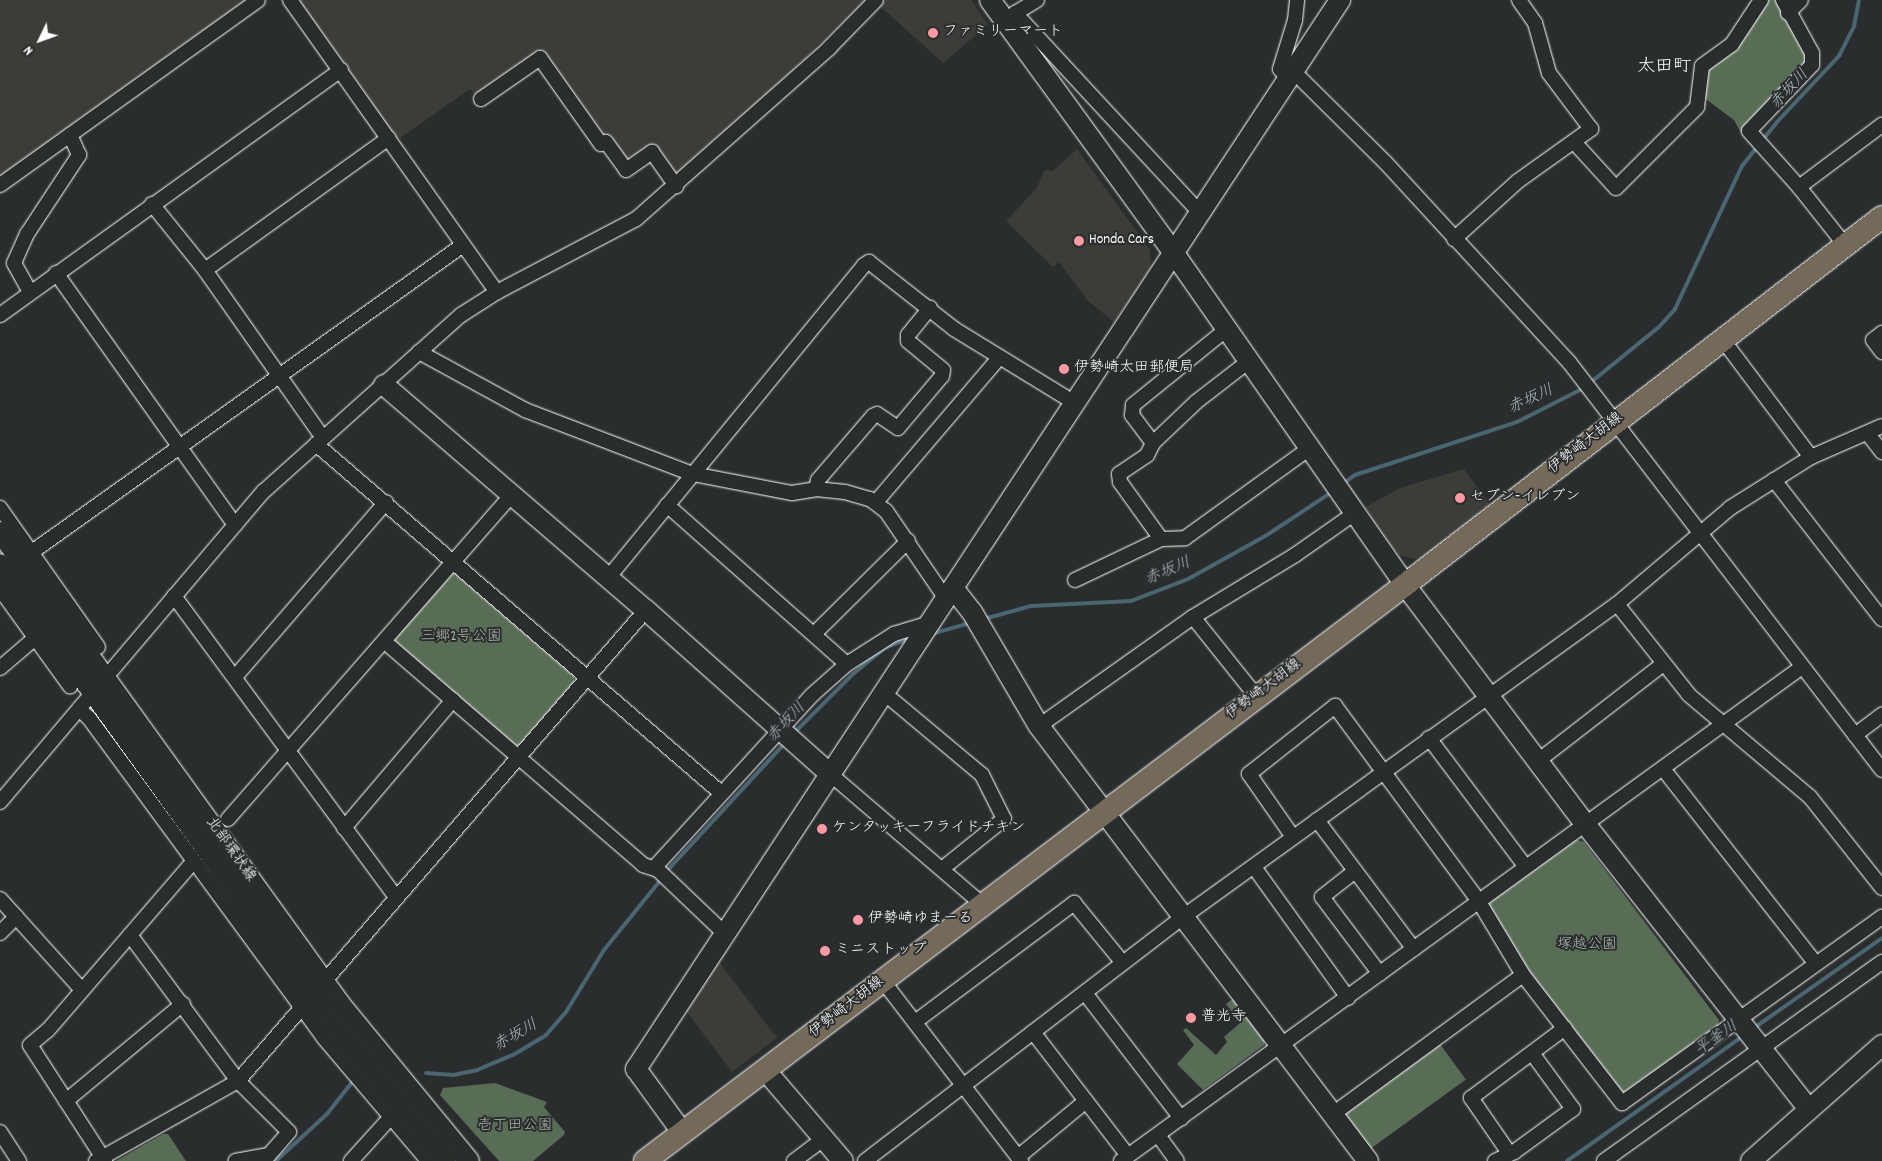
<!DOCTYPE html>
<html>
<head>
<meta charset="utf-8">
<style>
	body { margin:0 }
	#map { position:relative; width:1882px; height:1161px; overflow:hidden; background:#2a2d2e; font-family:Dekko,"Klee One",sans-serif }
	div>[style] { position:absolute }
	[style*='--x'] { left:calc(var(--x)*1px); top:calc(var(--y)*1px); width:calc(var(--w)*1px); rotate:calc(var(--a)*1deg) }
	.built>* { inset:0; background:#3c3c38 }
	.green>* { inset:0; background:#596c56; transform-origin:0 0 }
	.stream>* { height:4px; margin:-2px; padding:0 2px; transform-origin:2px; border-radius:2px; background:#4b6670 }
	.roads { filter:drop-shadow(0 0 1px #fff) drop-shadow(0 0 1px #fff) }
	.street>* { height:14px; margin:-7px; padding:0 7px; transform-origin:7px; border-radius:7px; background:#2a2d2e }
	.secondary>* { height:20px; margin:-10px; padding:0 10px; transform-origin:10px; border-radius:10px; background:#2a2d2e }
	.primary>* { height:22px; margin:-11px; padding:0 11px; transform-origin:11px; border-radius:11px; background:#746a5a }
	.dots>* { width:14px; height:14px; translate:-50% -50%; box-sizing:border-box; border:2px solid #2a2d2e; border-radius:50% }
	span { translate:-50% -50%; white-space:nowrap; text-align:center; line-height:1.15; -webkit-text-stroke:4px #2a2d2e; paint-order:stroke }
	.poi-label { font-size:15px; color:#fff }
	.left { translate:0 -50%; text-align:left }
	.street-label { font-size:15px; color:#fff }
	.park-label { font-size:15px; color:#acb6aa }
	.water-label { font-size:16px; color:#aebabf; font-style:italic }
	.quarter-label { font-size:18px; color:#fff }
	.north { position:absolute; left:15px; top:15px; width:50px; height:50px; -webkit-text-stroke:4px #2a2d2e; paint-order:stroke; rotate:228deg; font-size:14px; font-weight:700; line-height:20px; text-align:center; color:#fff }
	.north::after { content:''; display:block; margin:auto; width:18px; height:22px; background:#fff; clip-path:polygon(50% 0,100% 100%,50% 72%,0 100%) }
</style>
</head>
<body>
<div id="map">
	<div class="built">
		<i style="clip-path:polygon(0 0,250px 0,0 178px)"></i>
		<i style="clip-path:polygon(297px 0,865px 0,784px 79px,674px 176px,653px 147px,627px 165px,602px 139px,542px 54px,478px 98px,470px 89px,400px 138px,394px 138px)"></i>
		<i style="clip-path:polygon(886px 0,971px 0,988px 25px,943px 63px,880px 6px)"></i>
		<i style="clip-path:polygon(1077px 149px,1150px 250px,1151px 267px,1114px 322px,1088px 301px,1059px 262px,1053px 267px,1006px 221px,1036px 189px,1045px 170px,1053px 171px)"></i>
		<i style="clip-path:polygon(1464px 469px,1490px 505px,1420px 560px,1398px 555px,1365px 507px,1400px 488px)"></i>
		<i style="clip-path:polygon(716px 958px,777px 1038px,732px 1072px,684px 1008px)"></i>
	</div>
	<div class="green">
		<i style="clip-path:polygon(1765px 0,1779px 0,1809px 55px,1807px 63px,1741px 133px,1734px 120px,1703px 97px,1706px 70px)"></i>
		<i style="clip-path:polygon(457px 573px,574px 675px,574px 682px,520px 745px,512px 746px,396px 644px,394px 639px,450px 574px)"></i>
		<i style="clip-path:polygon(1574px 839px,1584px 842px,1719px 1020px,1718px 1026px,1626px 1092px,1621px 1093px,1529px 972px,1489px 908px,1490px 901px)"></i>
		<i style="clip-path:polygon(1234px 998px,1265px 1040px,1264px 1045px,1203px 1090px,1177px 1064px,1194px 1045px,1183px 1030px,1186px 1028px,1216px 1055px,1227px 1042px,1224px 1037px,1240px 1023px,1226px 1004px)"></i>
		<i style="left:1440px;top:1044px;width:44px;height:119px;rotate:54deg"></i>
		<i style="clip-path:polygon(495px 1083px,547px 1102px,544px 1107px,565px 1132px,564px 1135px,533px 1161px,499px 1161px,440px 1095px,443px 1088px)"></i>
		<i style="clip-path:polygon(163px 1134px,168px 1134px,186px 1161px,116px 1161px)"></i>
	</div>
	<div class="stream">
		<i style="--x:1590;--y:383;--w:89;--a:-39.1"></i>
		<i style="--x:1659;--y:327;--w:24;--a:-48"></i>
		<i style="--x:1675;--y:309;--w:158;--a:-64.9"></i>
		<i style="--x:1742;--y:166;--w:56;--a:-51.5"></i>
		<i style="--x:1777;--y:122;--w:91;--a:-46.8"></i>
		<i style="--x:1839;--y:56;--w:34;--a:-63"></i>
		<i style="--x:1854;--y:26;--w:26;--a:-79"></i>
		<i style="--x:1341;--y:485;--w:17;--a:-36"></i>
		<i style="--x:1355;--y:475;--w:170;--a:-18.1"></i>
		<i style="--x:1517;--y:422;--w:75;--a:-26.9"></i>
		<i style="--x:984;--y:619;--w:49;--a:-15.5"></i>
		<i style="--x:1031;--y:606;--w:100;--a:-2.9"></i>
		<i style="--x:1131;--y:601;--w:61;--a:-21.1"></i>
		<i style="--x:1188;--y:579;--w:90;--a:-29.1"></i>
		<i style="--x:1267;--y:535;--w:78;--a:-33.5"></i>
		<i style="--x:931;--y:634;--w:41;--a:-15.8"></i>
		<i style="--x:793;--y:734;--w:85;--a:-45"></i>
		<i style="--x:853;--y:674;--w:43;--a:-39.3"></i>
		<i style="--x:886;--y:647;--w:28;--a:-19"></i>
		<i style="--x:666;--y:872;--w:176;--a:-47.3"></i>
		<i style="--x:1754;--y:1028;--w:156;--a:-35.1"></i>
		<i style="--x:426;--y:1073;--w:28;--a:4"></i>
		<i style="--x:454;--y:1075;--w:24;--a:-12"></i>
		<i style="--x:477;--y:1070;--w:39;--a:-23"></i>
		<i style="--x:513;--y:1055;--w:39;--a:-31"></i>
		<i style="--x:546;--y:1035;--w:30;--a:-49"></i>
		<i style="--x:566;--y:1012;--w:73;--a:-58.5"></i>
		<i style="--x:604;--y:950;--w:92;--a:-51.1"></i>
		<i style="--x:276;--y:1161;--w:69;--a:-42.7"></i>
		<i style="--x:327;--y:1114;--w:42;--a:-51.8"></i>
		<i style="--x:1567;--y:1161;--w:217;--a:-35.4"></i>
	</div>
	<div class="roads">
		<div class="street">
			<i style="--x:290;--y:0;--w:358;--a:54.7"></i>
			<i style="--x:1037;--y:0;--w:26;--a:149"></i>
			<i style="--x:1015;--y:13;--w:272;--a:47.2"></i>
			<i style="--x:1783;--y:0;--w:60;--a:61.3"></i>
			<i style="--x:1812;--y:53;--w:12;--a:90"></i>
			<i style="--x:1812;--y:65;--w:91;--a:133.7"></i>
			<i style="--x:1749;--y:131;--w:75;--a:48.2"></i>
			<i style="--x:1799;--y:187;--w:74;--a:51.6"></i>
			<i style="--x:1788;--y:13;--w:18;--a:-45"></i>
			<i style="--x:1293;--y:71;--w:129;--a:44.7"></i>
			<i style="--x:1385;--y:162;--w:272;--a:47.4"></i>
			<i style="--x:1569;--y:362;--w:514;--a:52.51"></i>
			<i style="--x:1288;--y:78;--w:12;--a:-132"></i>
			<i style="--x:1280;--y:69;--w:51;--a:-73"></i>
			<i style="--x:1295;--y:20;--w:20;--a:-84"></i>
			<i style="--x:481;--y:99;--w:72;--a:-34.8"></i>
			<i style="--x:540;--y:58;--w:105;--a:54.7"></i>
			<i style="--x:601;--y:144;--w:5;--a:-22"></i>
			<i style="--x:606;--y:142;--w:34;--a:54"></i>
			<i style="--x:626;--y:170;--w:32;--a:-35"></i>
			<i style="--x:652;--y:152;--w:42;--a:54.8"></i>
			<i style="--x:1574;--y:142;--w:62;--a:47.6"></i>
			<i style="--x:1616;--y:188;--w:115;--a:-45"></i>
			<i style="--x:1697;--y:107;--w:41;--a:-83"></i>
			<i style="--x:1702;--y:66;--w:37;--a:-36"></i>
			<i style="--x:1732;--y:44;--w:53;--a:-56.6"></i>
			<i style="--x:0;--y:185;--w:317;--a:-35.6"></i>
			<i style="--x:1799;--y:187;--w:104;--a:-36.8"></i>
			<i style="--x:152;--y:204;--w:85;--a:51.2"></i>
			<i style="--x:205;--y:270;--w:205;--a:54.9"></i>
			<i style="--x:1454;--y:239;--w:86;--a:-42.2"></i>
			<i style="--x:1518;--y:181;--w:90;--a:-35.5"></i>
			<i style="--x:1591;--y:129;--w:70;--a:-126.9"></i>
			<i style="--x:1549;--y:73;--w:52;--a:-105.6"></i>
			<i style="--x:1535;--y:23;--w:28;--a:-125"></i>
			<i style="--x:205;--y:270;--w:226;--a:-35.7"></i>
			<i style="--x:56;--y:273;--w:309;--a:54.6"></i>
			<i style="--x:30;--y:292;--w:33;--a:-119"></i>
			<i style="--x:14;--y:263;--w:32;--a:-66"></i>
			<i style="--x:27;--y:234;--w:95;--a:-56.6"></i>
			<i style="--x:79;--y:155;--w:22;--a:-114"></i>
			<i style="--x:0;--y:315;--w:420;--a:-35.7"></i>
			<i style="--x:1882;--y:333;--w:11;--a:142"></i>
			<i style="--x:1873;--y:340;--w:15;--a:53"></i>
			<i style="--x:1723;--y:340;--w:146;--a:53.1"></i>
			<i style="--x:419;--y:352;--w:121;--a:28.7"></i>
			<i style="--x:525;--y:410;--w:180;--a:20.9"></i>
			<i style="--x:693;--y:474;--w:101;--a:10.9"></i>
			<i style="--x:792;--y:493;--w:24;--a:-9"></i>
			<i style="--x:816;--y:489;--w:29;--a:6"></i>
			<i style="--x:845;--y:492;--w:26;--a:16"></i>
			<i style="--x:870;--y:499;--w:20;--a:37"></i>
			<i style="--x:886;--y:511;--w:107;--a:55.7"></i>
			<i style="--x:1868;--y:434;--w:23;--a:52"></i>
			<i style="--x:1153;--y:443;--w:35;--a:-127"></i>
			<i style="--x:1132;--y:415;--w:10;--a:-84"></i>
			<i style="--x:1133;--y:405;--w:121;--a:-39"></i>
			<i style="--x:316;--y:444;--w:535;--a:40.75"></i>
			<i style="--x:1774;--y:480;--w:176;--a:52.2"></i>
			<i style="--x:816;--y:489;--w:9;--a:-77"></i>
			<i style="--x:818;--y:480;--w:84;--a:-49.3"></i>
			<i style="--x:873;--y:416;--w:4;--a:-27"></i>
			<i style="--x:877;--y:414;--w:25;--a:34"></i>
			<i style="--x:898;--y:428;--w:68;--a:-49.8"></i>
			<i style="--x:942;--y:376;--w:6;--a:-81"></i>
			<i style="--x:943;--y:370;--w:45;--a:-140.4"></i>
			<i style="--x:908;--y:341;--w:6;--a:-90"></i>
			<i style="--x:908;--y:335;--w:35;--a:-51"></i>
			<i style="--x:876;--y:502;--w:189;--a:-49.5"></i>
			<i style="--x:667;--y:505;--w:240;--a:41.5"></i>
			<i style="--x:0;--y:508;--w:170;--a:54.8"></i>
			<i style="--x:1161;--y:539;--w:70;--a:-125.7"></i>
			<i style="--x:1120;--y:482;--w:8;--a:-97"></i>
			<i style="--x:1119;--y:474;--w:34;--a:-34"></i>
			<i style="--x:1147;--y:455;--w:13;--a:-63"></i>
			<i style="--x:1153;--y:443;--w:59;--a:-43.6"></i>
			<i style="--x:1196;--y:402;--w:67;--a:-37.7"></i>
			<i style="--x:32;--y:552;--w:529;--a:-35.46"></i>
			<i style="--x:608;--y:578;--w:404;--a:-50.7"></i>
			<i style="--x:864;--y:265;--w:6;--a:-31"></i>
			<i style="--x:869;--y:262;--w:108;--a:38.2"></i>
			<i style="--x:954;--y:329;--w:140;--a:31.5"></i>
			<i style="--x:1075;--y:580;--w:95;--a:-25.5"></i>
			<i style="--x:1161;--y:539;--w:24;--a:-2"></i>
			<i style="--x:1185;--y:538;--w:154;--a:-35.8"></i>
			<i style="--x:0;--y:589;--w:120;--a:54.2"></i>
			<i style="--x:174;--y:596;--w:375;--a:53.6"></i>
			<i style="--x:1617;--y:604;--w:116;--a:51.6"></i>
			<i style="--x:1689;--y:695;--w:158;--a:40.1"></i>
			<i style="--x:1810;--y:797;--w:116;--a:51.6"></i>
			<i style="--x:1193;--y:617;--w:101;--a:51.4"></i>
			<i style="--x:815;--y:633;--w:131;--a:-44.7"></i>
			<i style="--x:385;--y:642;--w:341;--a:40.8"></i>
			<i style="--x:643;--y:865;--w:16;--a:18"></i>
			<i style="--x:658;--y:870;--w:90;--a:43.6"></i>
			<i style="--x:0;--y:668;--w:46;--a:-40.6"></i>
			<i style="--x:235;--y:677;--w:231;--a:-49.2"></i>
			<i style="--x:884;--y:693;--w:128;--a:39.9"></i>
			<i style="--x:982;--y:775;--w:49;--a:63.4"></i>
			<i style="--x:1004;--y:819;--w:78;--a:141.2"></i>
			<i style="--x:79;--y:709;--w:13;--a:42"></i>
			<i style="--x:89;--y:718;--w:396;--a:53.7"></i>
			<i style="--x:323;--y:1037;--w:162;--a:49.7"></i>
			<i style="--x:1039;--y:726;--w:189;--a:-35.3"></i>
			<i style="--x:1193;--y:617;--w:119;--a:-31.3"></i>
			<i style="--x:1295;--y:555;--w:73;--a:-35"></i>
			<i style="--x:1855;--y:735;--w:34;--a:-37"></i>
			<i style="--x:1429;--y:738;--w:161;--a:53.1"></i>
			<i style="--x:1538;--y:761;--w:158;--a:-37.8"></i>
			<i style="--x:1664;--y:770;--w:246;--a:51.9"></i>
			<i style="--x:829;--y:773;--w:201;--a:40.6"></i>
			<i style="--x:0;--y:802;--w:408;--a:-49.7"></i>
			<i style="--x:264;--y:491;--w:264;--a:-41.8"></i>
			<i style="--x:461;--y:315;--w:43;--a:-32.6"></i>
			<i style="--x:497;--y:292;--w:157;--a:-27.7"></i>
			<i style="--x:636;--y:219;--w:258;--a:-41.5"></i>
			<i style="--x:829;--y:48;--w:67;--a:-45.6"></i>
			<i style="--x:228;--y:819;--w:429;--a:-48.8"></i>
			<i style="--x:1317;--y:820;--w:161;--a:53.1"></i>
			<i style="--x:344;--y:828;--w:168;--a:-49.6"></i>
			<i style="--x:1293;--y:837;--w:77;--a:-124.9"></i>
			<i style="--x:1249;--y:774;--w:110;--a:-38.3"></i>
			<i style="--x:1335;--y:706;--w:241;--a:53.6"></i>
			<i style="--x:1478;--y:900;--w:87;--a:59"></i>
			<i style="--x:1523;--y:975;--w:162;--a:52.3"></i>
			<i style="--x:1622;--y:1103;--w:320;--a:-35.6"></i>
			<i style="--x:1254;--y:867;--w:161;--a:54.3"></i>
			<i style="--x:654;--y:868;--w:234;--a:-47.6"></i>
			<i style="--x:812;--y:695;--w:47;--a:-41.5"></i>
			<i style="--x:847;--y:664;--w:56;--a:-32.6"></i>
			<i style="--x:894;--y:634;--w:38;--a:-17"></i>
			<i style="--x:1355;--y:871;--w:42;--a:141.8"></i>
			<i style="--x:1322;--y:897;--w:96;--a:53"></i>
			<i style="--x:0;--y:899;--w:122;--a:48"></i>
			<i style="--x:0;--y:933;--w:23;--a:-45"></i>
			<i style="--x:130;--y:935;--w:182;--a:53.5"></i>
			<i style="--x:238;--y:1081;--w:72;--a:45"></i>
			<i style="--x:289;--y:1132;--w:30;--a:131"></i>
			<i style="--x:269;--y:1155;--w:34;--a:170"></i>
			<i style="--x:883;--y:981;--w:227;--a:52.5"></i>
			<i style="--x:1085;--y:993;--w:158;--a:52.5"></i>
			<i style="--x:915;--y:1022;--w:199;--a:-36.8"></i>
			<i style="--x:1074;--y:903;--w:77;--a:50.8"></i>
			<i style="--x:1033;--y:1032;--w:156;--a:52.5"></i>
			<i style="--x:66;--y:1101;--w:152;--a:-39.7"></i>
			<i style="--x:1333;--y:1114;--w:235;--a:-36.2"></i>
			<i style="--x:0;--y:1132;--w:35;--a:57"></i>
			<i style="--x:1158;--y:1135;--w:32;--a:54"></i>
			<i style="--x:1509;--y:1153;--w:67;--a:-124.6"></i>
			<i style="--x:1471;--y:1098;--w:117;--a:-36.7"></i>
			<i style="--x:1018;--y:1157;--w:88;--a:-39.5"></i>
			<i style="--x:96;--y:1161;--w:163;--a:-29.4"></i>
			<i style="--x:238;--y:1081;--w:623;--a:-49.1"></i>
			<i style="--x:105;--y:1161;--w:138;--a:-122.9"></i>
			<i style="--x:30;--y:1045;--w:23;--a:-40"></i>
			<i style="--x:48;--y:1030;--w:223;--a:-49.2"></i>
			<i style="--x:351;--y:1161;--w:58;--a:-47.8"></i>
			<i style="--x:794;--y:1161;--w:36;--a:-37"></i>
			<i style="--x:865;--y:1161;--w:401;--a:-37.5"></i>
			<i style="--x:1183;--y:917;--w:535;--a:-35.8"></i>
			<i style="--x:1617;--y:604;--w:148;--a:-40.3"></i>
			<i style="--x:1730;--y:508;--w:96;--a:-32.2"></i>
			<i style="--x:1811;--y:457;--w:77;--a:-23.6"></i>
			<i style="--x:1121;--y:1161;--w:841;--a:-35.96"></i>
			<i style="--x:1495;--y:1161;--w:21;--a:-25"></i>
			<i style="--x:1514;--y:1152;--w:73;--a:-36.1"></i>
			<i style="--x:1573;--y:1109;--w:69;--a:-126.2"></i>
			<i style="--x:1604;--y:1161;--w:342;--a:-35.6"></i>
		</div>
		<div class="secondary">
			<i style="--x:990;--y:0;--w:311;--a:54"></i>
			<i style="--x:1173;--y:252;--w:406;--a:55.1"></i>
			<i style="--x:1405;--y:585;--w:301;--a:53"></i>
			<i style="--x:1586;--y:825;--w:360;--a:51.9"></i>
			<i style="--x:384;--y:385;--w:345;--a:40.7"></i>
			<i style="--x:646;--y:610;--w:245;--a:41.7"></i>
			<i style="--x:0;--y:532;--w:582;--a:54.23"></i>
			<i style="--x:340;--y:1004;--w:203;--a:50.6"></i>
			<i style="--x:0;--y:564;--w:568;--a:54.1"></i>
			<i style="--x:333;--y:1024;--w:178;--a:50.5"></i>
			<i style="--x:953;--y:588;--w:31;--a:52"></i>
			<i style="--x:972;--y:612;--w:132;--a:59.6"></i>
			<i style="--x:1039;--y:726;--w:545;--a:52.9"></i>
			<i style="--x:766;--y:1071;--w:118;--a:49.5"></i>
			<i style="--x:682;--y:1132;--w:78;--a:-126.1"></i>
			<i style="--x:636;--y:1069;--w:1280;--a:-56.63"></i>
			<i style="--x:1751;--y:1161;--w:175;--a:-41.5"></i>
		</div>
		<div class="primary">
			<i style="--x:645;--y:1161;--w:954;--a:-37.16"></i>
			<i style="--x:1405;--y:585;--w:602;--a:-37.65"></i>
		</div>
	</div>
	<div class="dots">
		<i style="left:933px;top:33px;background:#ff9aa2"></i>
		<i style="left:1079px;top:241px;background:#ff9aa2"></i>
		<i style="left:1064px;top:369px;background:#ff9aa2"></i>
		<i style="left:1460px;top:498px;background:#ff9aa2"></i>
		<i style="left:822px;top:829px;background:#ff9aa2"></i>
		<i style="left:858px;top:920px;background:#ff9aa2"></i>
		<i style="left:825px;top:951px;background:#ff9aa2"></i>
		<i style="left:1191px;top:1018px;background:#ff9aa2"></i>
	</div>
	<div class="poi-label">
		<span class="left" style="left:943px;top:33px">ファミリーマート</span>
		<span class="left" style="left:1089px;top:241px">Honda Cars</span>
		<span class="left" style="left:1074px;top:369px">伊勢崎太田郵便局</span>
		<span class="left" style="left:1470px;top:498px">セブン-イレブン</span>
		<span class="left" style="left:832px;top:829px">ケンタッキーフライドチキン</span>
		<span class="left" style="left:868px;top:920px">伊勢崎ゆまーる</span>
		<span class="left" style="left:835px;top:951px">ミニストップ</span>
		<span class="left" style="left:1201px;top:1018px">普光寺</span>
	</div>
	<div class="street-label">
		<span style="left:1586px;top:444px;rotate:-38deg">伊勢崎大胡線</span>
		<span style="left:1264px;top:690px;rotate:-37deg">伊勢崎大胡線</span>
		<span style="left:230px;top:850px;rotate:55deg">北部環状線</span>
		<span style="left:847px;top:1008px;rotate:-38deg">伊勢崎大胡線</span>
	</div>
	<div class="park-label">
		<span style="left:461px;top:638px">三郷2号公園</span>
		<span style="left:1587px;top:946px">塚越公園</span>
		<span style="left:515px;top:1127px">壱丁田公園</span>
	</div>
	<div class="water-label">
		<span style="left:1790px;top:90px;rotate:-47deg">赤坂川</span>
		<span style="left:1531px;top:400px;rotate:-25deg">赤坂川</span>
		<span style="left:1168px;top:572px;rotate:-23deg">赤坂川</span>
		<span style="left:787px;top:723px;rotate:-47deg">赤坂川</span>
		<span style="left:516px;top:1036px;rotate:-30deg">赤坂川</span>
		<span style="left:1717px;top:1039px;rotate:-35deg">平釜川</span>
	</div>
	<div class="quarter-label">
		<span style="left:1664px;top:68px">太田町</span>
	</div>
	<div class="north">N</div>
</div>
</body>
</html>
